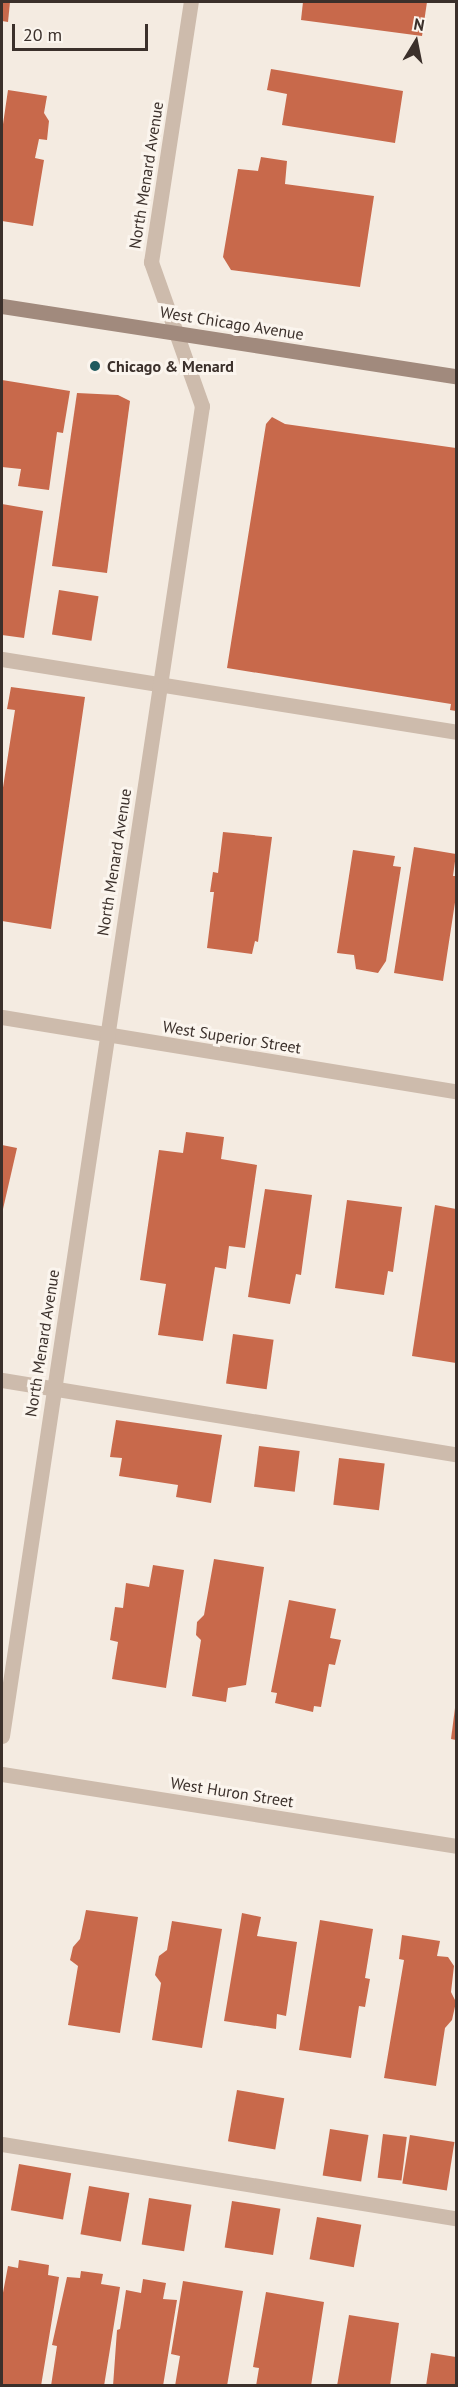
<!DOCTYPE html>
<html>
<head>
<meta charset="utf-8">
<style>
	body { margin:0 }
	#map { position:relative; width:458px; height:2387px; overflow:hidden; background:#f4ebe1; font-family:"PT Sans",sans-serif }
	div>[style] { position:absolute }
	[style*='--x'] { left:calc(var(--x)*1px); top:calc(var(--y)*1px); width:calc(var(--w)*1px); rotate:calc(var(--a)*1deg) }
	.building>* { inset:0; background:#c8694b; transform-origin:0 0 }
	.lane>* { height:15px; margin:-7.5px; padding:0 7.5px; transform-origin:7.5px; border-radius:7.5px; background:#cdbbac }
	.street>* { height:15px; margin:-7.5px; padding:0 7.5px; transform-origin:7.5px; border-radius:7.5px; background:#cdbbac }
	.secondary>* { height:15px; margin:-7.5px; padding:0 7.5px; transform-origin:7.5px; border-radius:7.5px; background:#a18a7d }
	.dots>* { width:16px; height:16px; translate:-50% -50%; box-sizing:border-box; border:3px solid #fbf5ee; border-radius:50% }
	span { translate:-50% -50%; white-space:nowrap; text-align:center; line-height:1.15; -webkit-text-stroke:6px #fbf5ee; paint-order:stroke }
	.street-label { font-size:16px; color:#3b302b }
	.poi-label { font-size:16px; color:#3b302b; font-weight:700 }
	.left { translate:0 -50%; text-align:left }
	.frame { position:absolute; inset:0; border:3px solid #3b302b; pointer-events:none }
	.north { position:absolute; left:386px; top:12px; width:60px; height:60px; -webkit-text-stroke:4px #fbf5ee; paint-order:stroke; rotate:10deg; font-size:16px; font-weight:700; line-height:24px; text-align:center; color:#3b302b }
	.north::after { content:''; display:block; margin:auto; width:21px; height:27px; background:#3b302b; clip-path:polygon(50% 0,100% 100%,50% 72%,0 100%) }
	.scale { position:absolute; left:12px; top:24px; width:136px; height:27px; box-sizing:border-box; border:3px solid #3b302b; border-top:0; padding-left:8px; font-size:18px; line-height:21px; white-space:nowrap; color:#3b302b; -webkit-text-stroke:4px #fbf5ee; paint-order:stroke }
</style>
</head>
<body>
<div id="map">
	<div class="building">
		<i style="clip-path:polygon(2px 2px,10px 2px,8px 22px,2px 21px)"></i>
		<i style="clip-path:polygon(303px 2px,427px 2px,422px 36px,301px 20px)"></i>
		<i style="clip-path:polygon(271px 69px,403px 91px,395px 143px,282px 125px,287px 94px,267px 90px)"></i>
		<i style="clip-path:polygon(8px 90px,47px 96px,44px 113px,49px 121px,47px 140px,39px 139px,35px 158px,44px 160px,33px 226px,2px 221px,2px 131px)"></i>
		<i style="clip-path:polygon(261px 157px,287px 161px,285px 184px,374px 196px,360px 287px,231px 270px,223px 257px,238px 169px,258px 171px)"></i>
		<i style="clip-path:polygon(2px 380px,70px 391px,63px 433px,57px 432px,49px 490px,18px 486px,21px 469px,2px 467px)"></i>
		<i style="clip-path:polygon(77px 393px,118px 395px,130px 401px,107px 573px,52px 566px)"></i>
		<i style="clip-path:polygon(272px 417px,285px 424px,456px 448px,456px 711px,450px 710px,451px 704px,227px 668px,266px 424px)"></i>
		<i style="clip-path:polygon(2px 504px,43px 511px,24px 638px,2px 635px)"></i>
		<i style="left:59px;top:590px;width:40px;height:45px;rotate:9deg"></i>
		<i style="clip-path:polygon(11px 687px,85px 697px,51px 929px,2px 921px,2px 794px,15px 710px,7px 709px)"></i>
		<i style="clip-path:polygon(223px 832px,272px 837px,258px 942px,255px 941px,252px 954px,207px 948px,214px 892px,210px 892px,213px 872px,218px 873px)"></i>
		<i style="clip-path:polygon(414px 847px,456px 854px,453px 876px,456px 876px,456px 896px,443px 981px,394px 973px)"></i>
		<i style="clip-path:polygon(353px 850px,395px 856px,393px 866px,401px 867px,386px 961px,378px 973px,356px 969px,354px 955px,337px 953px)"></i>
		<i style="clip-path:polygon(186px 1132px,224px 1137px,221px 1159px,257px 1165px,245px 1248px,229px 1246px,226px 1269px,215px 1267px,203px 1341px,158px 1335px,166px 1284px,140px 1280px,159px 1150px,183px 1153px)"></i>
		<i style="clip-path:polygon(2px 1145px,17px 1148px,3px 1209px,2px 1209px)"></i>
		<i style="clip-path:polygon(265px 1189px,312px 1195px,301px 1275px,296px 1274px,290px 1304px,248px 1297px)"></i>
		<i style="clip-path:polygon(347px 1200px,402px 1207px,393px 1272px,388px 1271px,384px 1295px,335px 1288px)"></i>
		<i style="clip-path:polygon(435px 1205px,456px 1209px,456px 1363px,412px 1356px)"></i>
		<i style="left:233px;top:1334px;width:41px;height:50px;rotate:8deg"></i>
		<i style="clip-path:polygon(116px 1420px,222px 1435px,211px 1503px,176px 1497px,178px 1485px,119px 1476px,122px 1458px,110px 1457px)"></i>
		<i style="left:259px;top:1446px;width:41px;height:41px;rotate:7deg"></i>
		<i style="left:339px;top:1458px;width:46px;height:47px;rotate:7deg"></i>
		<i style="clip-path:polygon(214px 1559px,264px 1567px,246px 1685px,228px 1688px,226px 1702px,192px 1696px,201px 1640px,196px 1635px,197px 1622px,204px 1615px)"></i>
		<i style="clip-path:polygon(153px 1565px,184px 1570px,166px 1688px,112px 1679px,118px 1642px,110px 1640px,115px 1607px,123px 1608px,126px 1583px,149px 1587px)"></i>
		<i style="clip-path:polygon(289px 1600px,336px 1609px,330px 1638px,341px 1640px,335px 1665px,329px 1664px,321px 1707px,314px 1706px,313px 1712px,275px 1703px,277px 1693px,271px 1692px)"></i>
		<i style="clip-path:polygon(455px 1708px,456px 1708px,456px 1740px,451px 1739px)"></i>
		<i style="clip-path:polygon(86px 1910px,138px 1917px,120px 2033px,68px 2025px,78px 1966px,70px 1960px,73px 1947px,80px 1939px)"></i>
		<i style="clip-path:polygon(242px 1913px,261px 1917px,257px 1936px,297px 1942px,286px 2016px,277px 2014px,276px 2029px,224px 2021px)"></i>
		<i style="clip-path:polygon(320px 1920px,373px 1929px,365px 1978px,370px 1979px,365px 2007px,359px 2006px,351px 2058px,299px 2050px)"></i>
		<i style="clip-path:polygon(172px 1921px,222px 1929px,202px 2048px,152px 2040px,161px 1983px,155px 1975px,159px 1956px,167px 1950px)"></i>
		<i style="clip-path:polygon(402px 1935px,440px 1941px,437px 1956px,448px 1957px,454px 1966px,451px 1992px,456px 2002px,452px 2020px,445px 2028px,436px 2086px,384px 2078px,404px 1960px,399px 1959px)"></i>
		<i style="left:237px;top:2090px;width:48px;height:52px;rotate:10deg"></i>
		<i style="left:330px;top:2129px;width:39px;height:47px;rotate:9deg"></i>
		<i style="left:383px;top:2134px;width:24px;height:44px;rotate:7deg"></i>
		<i style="left:410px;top:2135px;width:45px;height:49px;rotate:9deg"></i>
		<i style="left:19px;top:2164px;width:53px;height:47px;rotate:10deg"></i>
		<i style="left:89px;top:2186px;width:41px;height:49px;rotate:10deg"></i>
		<i style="left:149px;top:2198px;width:43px;height:47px;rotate:9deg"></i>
		<i style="left:232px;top:2201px;width:49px;height:47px;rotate:9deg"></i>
		<i style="left:317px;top:2217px;width:45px;height:43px;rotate:10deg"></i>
		<i style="clip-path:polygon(19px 2260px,49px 2265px,48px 2275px,59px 2277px,41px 2386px,2px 2386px,2px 2298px,8px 2266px,18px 2268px)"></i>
		<i style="clip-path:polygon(81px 2271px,103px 2274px,101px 2284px,120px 2287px,104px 2386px,51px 2386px,57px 2346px,52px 2345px,67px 2277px,80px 2278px)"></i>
		<i style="clip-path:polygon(143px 2279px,166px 2283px,163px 2299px,177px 2300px,163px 2386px,113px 2386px,117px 2330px,120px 2329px,126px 2290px,141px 2293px)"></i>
		<i style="clip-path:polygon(183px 2281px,243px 2291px,227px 2386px,175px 2386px,180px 2356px,171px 2354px)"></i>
		<i style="clip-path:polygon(266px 2292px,324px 2302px,311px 2386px,256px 2386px,259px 2368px,253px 2367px)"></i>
		<i style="clip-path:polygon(349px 2315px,399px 2323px,390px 2386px,337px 2386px)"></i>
		<i style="clip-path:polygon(431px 2353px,456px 2357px,456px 2386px,426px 2386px)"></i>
	</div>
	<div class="lane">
		<i style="--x:2;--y:659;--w:460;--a:9.1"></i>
		<i style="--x:2;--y:1380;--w:460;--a:9.3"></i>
		<i style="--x:2;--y:2144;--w:460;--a:9.3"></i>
	</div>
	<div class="street">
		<i style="--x:2;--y:1017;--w:460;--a:9.3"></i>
		<i style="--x:2;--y:1736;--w:1345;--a:-81.45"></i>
		<i style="--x:202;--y:406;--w:153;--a:-109.5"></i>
		<i style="--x:151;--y:262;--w:263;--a:-81.3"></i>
		<i style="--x:2;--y:1774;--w:460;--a:9"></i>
	</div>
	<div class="secondary">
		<i style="--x:2;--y:306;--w:459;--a:8.8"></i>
	</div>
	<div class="dots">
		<i style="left:95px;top:366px;background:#1f5a5e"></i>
	</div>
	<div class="street-label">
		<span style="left:146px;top:175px;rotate:-81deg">North Menard Avenue</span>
		<span style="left:232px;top:323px;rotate:9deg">West Chicago Avenue</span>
		<span style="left:114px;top:862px;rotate:-81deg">North Menard Avenue</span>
		<span style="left:232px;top:1037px;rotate:9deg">West Superior Street</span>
		<span style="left:42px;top:1343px;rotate:-81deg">North Menard Avenue</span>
		<span style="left:232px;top:1792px;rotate:9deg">West Huron Street</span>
	</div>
	<div class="poi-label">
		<span class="left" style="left:107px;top:366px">Chicago &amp; Menard</span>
	</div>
	<div class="frame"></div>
	<div class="north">N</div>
	<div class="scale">20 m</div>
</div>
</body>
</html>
